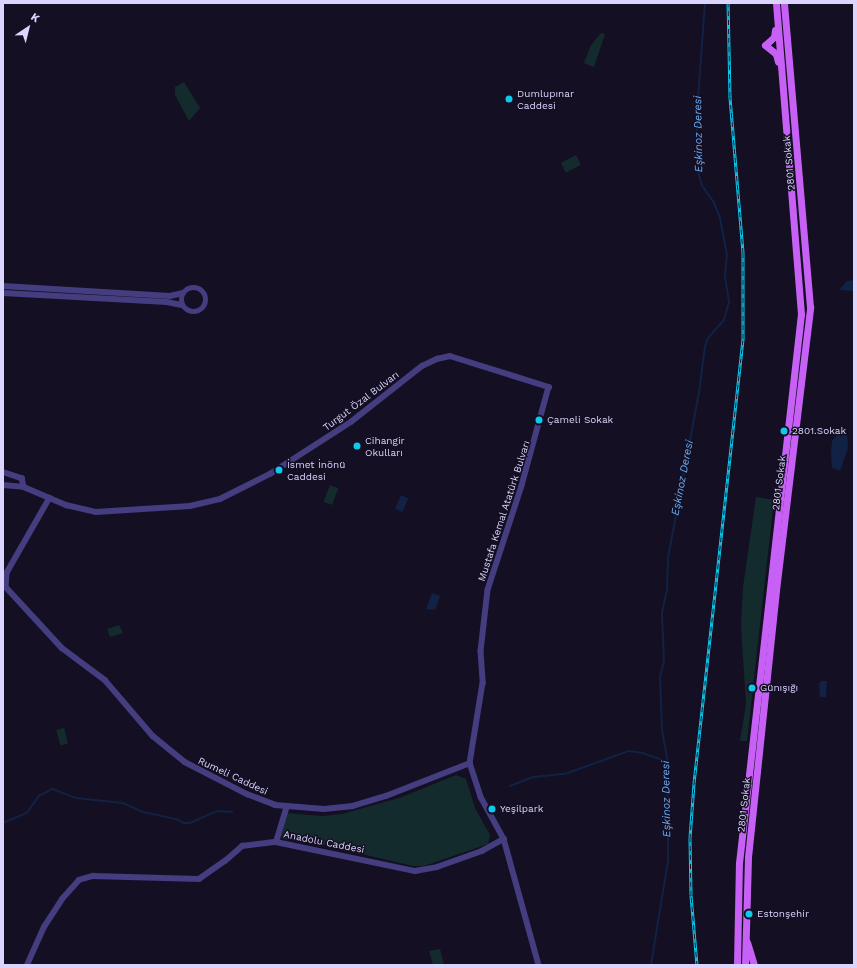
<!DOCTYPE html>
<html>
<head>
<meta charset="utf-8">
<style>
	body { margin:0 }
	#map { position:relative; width:857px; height:968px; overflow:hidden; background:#140f23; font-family:"Work Sans",sans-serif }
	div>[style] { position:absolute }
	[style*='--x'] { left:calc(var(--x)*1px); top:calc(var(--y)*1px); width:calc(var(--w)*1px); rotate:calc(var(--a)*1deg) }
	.green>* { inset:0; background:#132b2c; transform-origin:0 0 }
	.water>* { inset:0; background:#112245; transform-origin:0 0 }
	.stream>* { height:1.5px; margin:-0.75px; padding:0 0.75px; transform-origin:0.75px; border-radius:0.75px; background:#112245 }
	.tertiary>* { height:5.5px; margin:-2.75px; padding:0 2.75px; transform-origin:2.75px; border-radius:2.75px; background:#443d7f }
	.tertiary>.ring { margin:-2.75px; padding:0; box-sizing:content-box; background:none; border:5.5px solid #443d7f; border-radius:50% }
	.primary>* { height:7px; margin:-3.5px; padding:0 3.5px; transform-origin:3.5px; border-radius:3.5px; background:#c761f5 }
	.rail>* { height:3px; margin-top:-1.5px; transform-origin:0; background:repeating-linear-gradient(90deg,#140f23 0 4.5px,#0ec9ee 0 9px); box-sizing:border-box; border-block:1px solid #0ec9ee }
	.dots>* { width:11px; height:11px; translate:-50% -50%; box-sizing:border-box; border:2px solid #140f23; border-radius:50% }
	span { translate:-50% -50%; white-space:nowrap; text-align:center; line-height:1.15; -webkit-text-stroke:3px #140f23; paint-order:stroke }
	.poi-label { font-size:10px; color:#dbd4fc }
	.left { translate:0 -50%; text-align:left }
	.street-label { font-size:10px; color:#dbd4fc }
	.water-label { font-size:11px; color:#68abf6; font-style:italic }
	.frame { position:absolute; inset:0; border:4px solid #dbd4fc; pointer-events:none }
	.north { position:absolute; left:8px; top:8px; width:40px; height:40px; -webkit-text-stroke:3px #140f23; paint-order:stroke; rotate:35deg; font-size:11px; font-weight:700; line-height:16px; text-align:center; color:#dbd4fc }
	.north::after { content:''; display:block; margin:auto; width:14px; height:18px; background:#dbd4fc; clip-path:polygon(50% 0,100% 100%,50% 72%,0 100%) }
</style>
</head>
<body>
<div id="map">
	<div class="green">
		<i style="clip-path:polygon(601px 33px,605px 34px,594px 67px,584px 63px,591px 45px)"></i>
		<i style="clip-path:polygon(184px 82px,200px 108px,189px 121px,175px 95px,175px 87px)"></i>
		<i style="left:576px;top:155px;width:11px;height:17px;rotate:63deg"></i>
		<i style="left:330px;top:485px;width:9px;height:18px;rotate:21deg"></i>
		<i style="clip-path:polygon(756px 497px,774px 500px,747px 741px,740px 741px,746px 704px,741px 626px,743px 587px)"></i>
		<i style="clip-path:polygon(119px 625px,123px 633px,110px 637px,107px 629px)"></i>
		<i style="left:64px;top:728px;width:16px;height:8px;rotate:75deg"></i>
		<i style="clip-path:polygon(456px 775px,466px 779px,475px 808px,490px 835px,488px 844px,424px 866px,413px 866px,311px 842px,280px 839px,287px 813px,322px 816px,342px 814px,402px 797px)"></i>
		<i style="clip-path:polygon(440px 949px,444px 965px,433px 965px,429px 951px)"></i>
	</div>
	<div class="water">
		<i style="clip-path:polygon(854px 280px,854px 291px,839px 290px,847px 281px)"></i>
		<i style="clip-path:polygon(840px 431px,847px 433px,848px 448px,840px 471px,832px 468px,831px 452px,832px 441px)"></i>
		<i style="left:401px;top:495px;width:8px;height:15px;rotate:23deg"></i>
		<i style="clip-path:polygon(432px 593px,440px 596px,435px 610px,426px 609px)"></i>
		<i style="clip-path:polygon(821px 681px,827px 681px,826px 697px,820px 697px,819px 684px)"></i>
	</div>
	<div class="stream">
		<i style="--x:510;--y:786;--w:26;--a:-21"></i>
		<i style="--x:534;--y:777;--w:31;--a:-6"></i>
		<i style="--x:565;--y:774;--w:68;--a:-19.8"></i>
		<i style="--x:629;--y:751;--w:14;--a:8"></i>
		<i style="--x:643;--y:753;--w:27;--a:20"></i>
		<i style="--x:3;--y:823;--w:26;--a:-23"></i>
		<i style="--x:27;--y:813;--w:21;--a:-55"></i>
		<i style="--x:39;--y:796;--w:16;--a:-27"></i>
		<i style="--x:53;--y:789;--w:25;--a:21"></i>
		<i style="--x:76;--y:798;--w:47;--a:6.1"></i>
		<i style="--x:123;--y:803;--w:22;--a:24"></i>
		<i style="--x:143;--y:812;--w:35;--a:12"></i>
		<i style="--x:177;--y:819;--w:8;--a:30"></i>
		<i style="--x:184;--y:823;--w:6;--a:0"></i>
		<i style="--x:190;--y:823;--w:30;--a:-24"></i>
		<i style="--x:217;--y:811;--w:15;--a:4"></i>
		<i style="--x:651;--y:965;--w:105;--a:-80.7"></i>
		<i style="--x:668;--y:861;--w:97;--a:-90"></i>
		<i style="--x:668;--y:764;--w:36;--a:-100"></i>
		<i style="--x:662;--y:729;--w:52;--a:-92.2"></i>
		<i style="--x:660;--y:677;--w:16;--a:-76"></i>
		<i style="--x:664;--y:661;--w:48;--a:-92.4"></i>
		<i style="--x:662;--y:613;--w:25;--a:-78"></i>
		<i style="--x:667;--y:589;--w:31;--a:-88"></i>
		<i style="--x:668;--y:558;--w:168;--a:-79.4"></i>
		<i style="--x:699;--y:393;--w:46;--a:-82.6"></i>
		<i style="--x:705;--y:347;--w:9;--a:-72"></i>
		<i style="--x:708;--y:338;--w:24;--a:-48"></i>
		<i style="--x:724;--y:320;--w:19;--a:-74"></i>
		<i style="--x:729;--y:302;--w:26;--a:-99"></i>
		<i style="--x:725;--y:276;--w:21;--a:-85"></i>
		<i style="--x:727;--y:255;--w:38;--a:-101"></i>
		<i style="--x:720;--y:218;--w:16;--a:-112"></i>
		<i style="--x:714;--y:203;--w:21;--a:-125"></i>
		<i style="--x:702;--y:186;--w:18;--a:-106"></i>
		<i style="--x:697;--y:169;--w:57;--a:-90"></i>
		<i style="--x:697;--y:112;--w:109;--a:-85.8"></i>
	</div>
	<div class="tertiary">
		<i style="--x:3;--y:286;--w:167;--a:3.4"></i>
		<i style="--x:170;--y:296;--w:13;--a:-13"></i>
		<i class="ring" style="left:182px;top:288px;width:18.5px;height:18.5px"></i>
		<i style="--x:3;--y:293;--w:164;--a:3.1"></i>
		<i style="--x:167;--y:302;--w:15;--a:11"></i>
		<i style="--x:3;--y:472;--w:20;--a:18"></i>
		<i style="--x:22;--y:478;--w:9;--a:77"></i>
		<i style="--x:3;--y:485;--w:21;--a:5"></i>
		<i style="--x:24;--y:487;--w:46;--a:23.2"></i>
		<i style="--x:66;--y:505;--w:31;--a:13"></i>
		<i style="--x:96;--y:512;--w:94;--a:-3.7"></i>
		<i style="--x:190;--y:506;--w:31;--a:-13"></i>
		<i style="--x:220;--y:499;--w:56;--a:-26.6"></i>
		<i style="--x:270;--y:474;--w:96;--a:-32.7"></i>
		<i style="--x:351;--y:422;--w:90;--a:-38.3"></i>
		<i style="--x:422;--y:366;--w:17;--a:-25"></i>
		<i style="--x:437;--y:359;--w:13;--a:-13"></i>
		<i style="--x:450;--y:356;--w:104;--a:17.4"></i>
		<i style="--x:549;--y:387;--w:103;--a:105.3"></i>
		<i style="--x:522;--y:486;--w:109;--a:108.1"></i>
		<i style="--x:488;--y:590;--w:61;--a:96.5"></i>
		<i style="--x:481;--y:651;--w:32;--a:86"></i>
		<i style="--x:483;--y:683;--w:81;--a:99.2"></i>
		<i style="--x:470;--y:763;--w:36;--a:72"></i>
		<i style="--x:481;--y:797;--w:48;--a:61.3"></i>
		<i style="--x:504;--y:839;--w:131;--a:74.5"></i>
		<i style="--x:50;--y:498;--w:86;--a:119.8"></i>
		<i style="--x:7;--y:573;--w:14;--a:94"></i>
		<i style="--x:6;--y:587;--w:83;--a:47.4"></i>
		<i style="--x:62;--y:648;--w:54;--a:36.7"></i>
		<i style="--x:105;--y:680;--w:74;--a:49.4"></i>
		<i style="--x:153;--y:736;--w:41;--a:39.1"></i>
		<i style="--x:185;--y:762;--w:70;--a:27.3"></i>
		<i style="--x:247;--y:794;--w:30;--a:21"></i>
		<i style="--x:275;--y:805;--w:49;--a:4.7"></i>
		<i style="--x:324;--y:809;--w:29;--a:-6"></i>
		<i style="--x:353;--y:806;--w:34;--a:-17"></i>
		<i style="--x:386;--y:796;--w:90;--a:-21.4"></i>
		<i style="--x:276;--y:842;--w:37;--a:-73"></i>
		<i style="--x:27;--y:965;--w:42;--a:-65.9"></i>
		<i style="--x:44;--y:927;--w:33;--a:-57"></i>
		<i style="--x:62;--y:899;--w:25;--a:-48"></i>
		<i style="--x:79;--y:880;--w:15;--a:-16"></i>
		<i style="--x:93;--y:876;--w:106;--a:1.6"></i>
		<i style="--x:199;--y:879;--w:32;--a:-35"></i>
		<i style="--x:225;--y:861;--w:23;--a:-41"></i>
		<i style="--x:242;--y:846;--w:34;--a:-7"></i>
		<i style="--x:276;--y:842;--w:142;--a:11.8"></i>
		<i style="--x:415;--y:871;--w:22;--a:-10"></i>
		<i style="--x:437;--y:867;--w:48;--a:-19.6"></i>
		<i style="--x:482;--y:851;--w:25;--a:-29"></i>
	</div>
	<div class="primary">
		<i style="--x:775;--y:30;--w:7;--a:98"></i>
		<i style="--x:774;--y:37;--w:12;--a:138"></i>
		<i style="--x:765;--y:45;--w:14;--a:39"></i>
		<i style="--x:776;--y:54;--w:8;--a:76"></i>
		<i style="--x:747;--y:942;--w:24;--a:73"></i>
		<i style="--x:737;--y:965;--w:102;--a:-88.9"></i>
		<i style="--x:739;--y:863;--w:552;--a:-83.56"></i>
		<i style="--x:801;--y:314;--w:312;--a:-94.6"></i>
		<i style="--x:745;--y:965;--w:108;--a:-88.4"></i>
		<i style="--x:748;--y:857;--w:268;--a:-84"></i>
		<i style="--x:776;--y:590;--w:285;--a:-83.1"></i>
		<i style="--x:810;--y:307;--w:305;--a:-94.9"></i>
	</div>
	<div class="rail">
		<i style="--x:697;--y:965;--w:70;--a:-94.9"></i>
		<i style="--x:691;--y:895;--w:57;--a:-91"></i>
		<i style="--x:690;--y:838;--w:55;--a:-85.8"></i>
		<i style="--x:694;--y:783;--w:448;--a:-83.7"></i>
		<i style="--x:743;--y:338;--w:86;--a:-90"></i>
		<i style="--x:743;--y:252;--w:157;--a:-94.8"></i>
		<i style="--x:730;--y:96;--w:93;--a:-91.2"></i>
	</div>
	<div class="dots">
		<i style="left:509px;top:99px;background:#0ec9ee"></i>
		<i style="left:539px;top:420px;background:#0ec9ee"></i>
		<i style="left:784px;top:431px;background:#0ec9ee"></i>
		<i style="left:357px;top:446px;background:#0ec9ee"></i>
		<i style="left:279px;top:470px;background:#0ec9ee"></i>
		<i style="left:752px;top:688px;background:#0ec9ee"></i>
		<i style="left:492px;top:809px;background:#0ec9ee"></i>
		<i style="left:749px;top:914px;background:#0ec9ee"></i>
	</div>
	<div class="poi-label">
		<span class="left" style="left:517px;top:99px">Dumlupınar<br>Caddesi</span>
		<span class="left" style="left:547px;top:420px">Çameli Sokak</span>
		<span class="left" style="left:792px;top:431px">2801.Sokak</span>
		<span class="left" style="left:365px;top:446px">Cihangir<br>Okulları</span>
		<span class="left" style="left:287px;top:470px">İsmet İnönü<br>Caddesi</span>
		<span class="left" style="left:760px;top:688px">Günışığı</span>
		<span class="left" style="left:500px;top:809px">Yeşilpark</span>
		<span class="left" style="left:757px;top:914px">Estonşehir</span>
	</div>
	<div class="street-label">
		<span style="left:789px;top:163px;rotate:-95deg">2801 Sokak</span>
		<span style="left:361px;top:401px;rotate:-37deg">Turgut Özal Bulvarı</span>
		<span style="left:779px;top:483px;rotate:-83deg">2801 Sokak</span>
		<span style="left:504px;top:511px;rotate:-72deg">Mustafa Kemal Atatürk Bulvarı</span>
		<span style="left:233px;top:776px;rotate:25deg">Rumeli Caddesi</span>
		<span style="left:744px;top:805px;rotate:-84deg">2801 Sokak</span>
		<span style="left:324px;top:842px;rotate:11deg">Anadolu Caddesi</span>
	</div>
	<div class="water-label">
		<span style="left:699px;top:134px;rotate:-91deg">Eşkinoz Deresi</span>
		<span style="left:683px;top:478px;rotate:-79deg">Eşkinoz Deresi</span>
		<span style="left:667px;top:799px;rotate:-91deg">Eşkinoz Deresi</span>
	</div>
	<div class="frame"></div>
	<div class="north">K</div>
</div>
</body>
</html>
